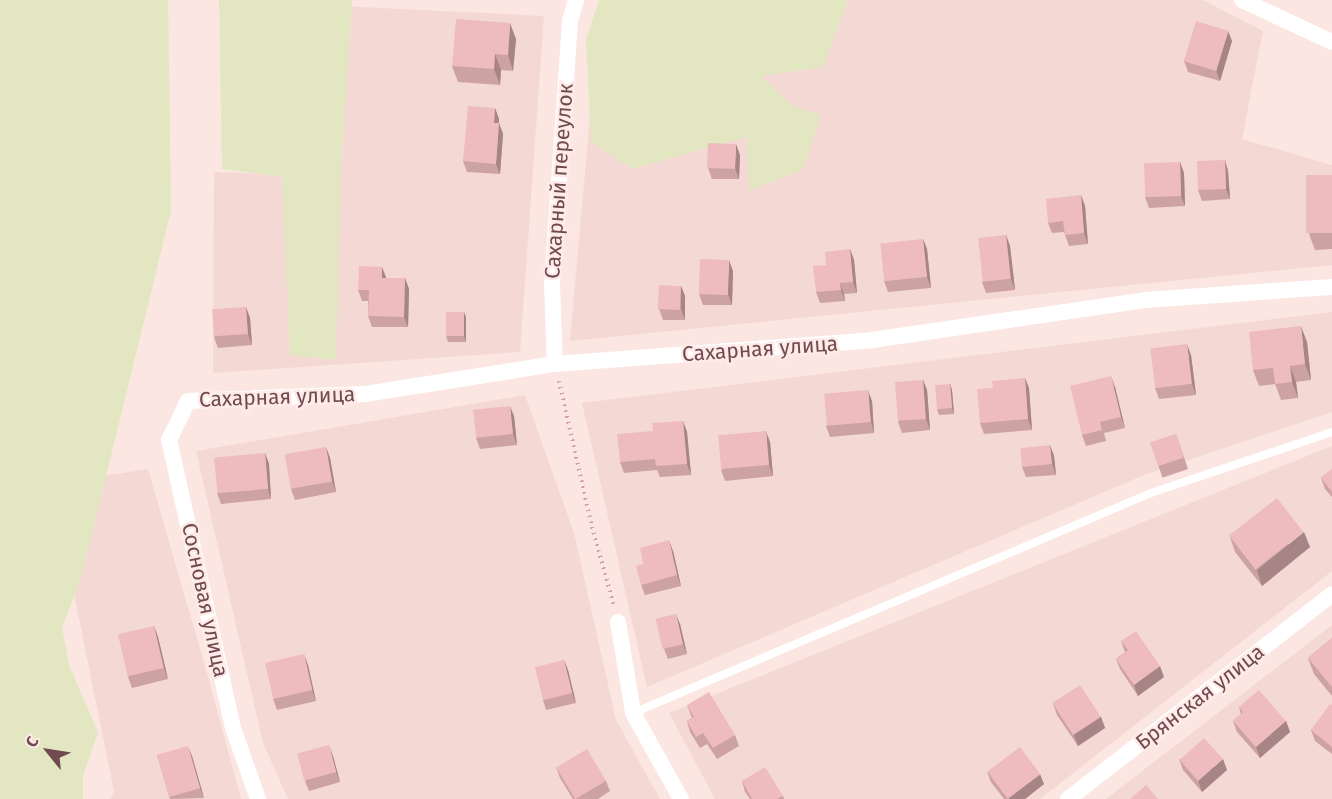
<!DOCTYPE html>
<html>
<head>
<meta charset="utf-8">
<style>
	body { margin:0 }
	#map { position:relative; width:1332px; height:799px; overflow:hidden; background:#fbe6e2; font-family:"Fira Sans",sans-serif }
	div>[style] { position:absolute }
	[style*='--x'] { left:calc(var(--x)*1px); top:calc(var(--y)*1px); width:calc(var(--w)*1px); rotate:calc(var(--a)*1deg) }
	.residential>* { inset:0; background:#f4d8d4 }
	.green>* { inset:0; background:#e2e7c2 }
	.path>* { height:4px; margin-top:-2px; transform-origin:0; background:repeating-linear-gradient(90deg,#d39fa3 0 1.5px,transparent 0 6px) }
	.service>* { height:8px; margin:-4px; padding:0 4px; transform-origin:4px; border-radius:4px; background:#fff }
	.minor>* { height:16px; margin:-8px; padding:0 8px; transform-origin:8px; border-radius:8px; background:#fff }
	.wall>* { inset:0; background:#cda2a3; transform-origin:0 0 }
	.shaded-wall>* { inset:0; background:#a78485 }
	.building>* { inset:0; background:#eebcbe; transform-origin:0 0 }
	span { translate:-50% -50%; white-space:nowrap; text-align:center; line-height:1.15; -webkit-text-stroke:5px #feebe8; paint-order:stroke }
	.street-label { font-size:21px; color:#704a4e }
	.north { position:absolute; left:18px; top:721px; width:60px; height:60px; -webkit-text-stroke:4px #feebe8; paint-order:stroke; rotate:300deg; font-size:16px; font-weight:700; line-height:24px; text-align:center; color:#704a4e }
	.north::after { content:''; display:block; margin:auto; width:21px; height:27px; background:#704a4e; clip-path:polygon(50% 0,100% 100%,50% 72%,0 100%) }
</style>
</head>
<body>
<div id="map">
	<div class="residential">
		<i style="clip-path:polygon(603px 0,1203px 0,1263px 31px,1242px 139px,1332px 165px,1332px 265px,570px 341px,599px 14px)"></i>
		<i style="clip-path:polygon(339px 6px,544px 16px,520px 352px,213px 373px,214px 172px,334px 176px)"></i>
		<i style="clip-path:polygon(1332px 312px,1332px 412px,1144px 475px,647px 687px,582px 403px)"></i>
		<i style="clip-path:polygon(525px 395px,574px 533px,616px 720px,660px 799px,288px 799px,263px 743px,196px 451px)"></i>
		<i style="clip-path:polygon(1332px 446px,1332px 571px,1040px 799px,715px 799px,669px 713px)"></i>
		<i style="clip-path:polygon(148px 469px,207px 673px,241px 799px,110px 799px,114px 792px,67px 559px,91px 478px)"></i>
		<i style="clip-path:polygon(1332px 625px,1332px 799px,1106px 799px)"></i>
	</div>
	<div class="green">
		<i style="clip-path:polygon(0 0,168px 0,171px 211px,81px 578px,62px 628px,69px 665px,98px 732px,83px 776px,83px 799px,0 799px)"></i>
		<i style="clip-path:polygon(219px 0,352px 0,341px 166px,336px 360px,290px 355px,282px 177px,222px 169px)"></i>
		<i style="clip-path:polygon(599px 0,848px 0,823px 67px,761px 76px,793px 106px,821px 115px,802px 170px,749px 191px,747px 137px,632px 169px,591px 141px,586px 40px)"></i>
	</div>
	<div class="path">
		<i style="--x:559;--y:381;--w:150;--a:77.3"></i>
		<i style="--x:592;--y:527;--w:82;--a:74.4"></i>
	</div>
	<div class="service">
		<i style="--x:633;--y:713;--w:563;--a:-23.01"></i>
		<i style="--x:1151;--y:493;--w:191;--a:-18.6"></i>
	</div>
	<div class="minor">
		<i style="--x:1242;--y:0;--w:99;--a:25"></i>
		<i style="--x:555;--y:364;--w:79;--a:-92.2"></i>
		<i style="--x:552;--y:285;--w:265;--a:-86.1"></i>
		<i style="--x:570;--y:21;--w:22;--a:-74"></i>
		<i style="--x:618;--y:622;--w:92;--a:80.6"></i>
		<i style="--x:633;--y:713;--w:98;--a:60.8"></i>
		<i style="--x:258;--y:799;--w:75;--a:-109.4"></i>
		<i style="--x:233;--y:728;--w:295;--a:-102.5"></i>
		<i style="--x:169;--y:440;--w:43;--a:-64"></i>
		<i style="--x:188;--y:401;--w:177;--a:-2.3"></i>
		<i style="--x:365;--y:394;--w:192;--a:-9"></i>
		<i style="--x:555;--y:364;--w:318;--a:-4.3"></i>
		<i style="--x:872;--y:340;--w:276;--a:-8.3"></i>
		<i style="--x:1145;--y:300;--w:187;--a:-4"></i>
		<i style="--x:1068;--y:799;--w:334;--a:-37.8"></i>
	</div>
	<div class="wall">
		<i style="clip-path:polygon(1228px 31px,1232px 41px,1220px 81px,1188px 72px,1184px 61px)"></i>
		<i style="clip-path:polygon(516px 39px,513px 71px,501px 70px,500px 85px,458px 82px,452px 66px)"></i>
		<i style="clip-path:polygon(495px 108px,499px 119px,499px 123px,503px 134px,500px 174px,467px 172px,463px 161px)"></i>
		<i style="clip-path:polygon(740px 155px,739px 179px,712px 179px,708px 168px)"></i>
		<i style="clip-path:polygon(1225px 160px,1228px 171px,1230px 199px,1202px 201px,1198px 190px)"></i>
		<i style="clip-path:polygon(1180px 162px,1184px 173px,1185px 206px,1149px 208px,1145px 197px)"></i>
		<i style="clip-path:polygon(1332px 175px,1332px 249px,1315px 250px,1309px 234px)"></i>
		<i style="clip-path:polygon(1081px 195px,1085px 206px,1088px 244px,1069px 246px,1064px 232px,1052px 233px,1048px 223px)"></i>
		<i style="clip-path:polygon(1006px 235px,1010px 246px,1015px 290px,986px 293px,982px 282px)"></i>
		<i style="clip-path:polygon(923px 239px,927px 249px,931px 288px,888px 292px,884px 281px)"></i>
		<i style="clip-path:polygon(850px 249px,854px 260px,857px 293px,844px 294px,845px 301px,820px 303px,816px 292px,826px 265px)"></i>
		<i style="clip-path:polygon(733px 271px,732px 305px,703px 305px,699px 294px)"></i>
		<i style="clip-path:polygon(386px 278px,405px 278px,409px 289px,408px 327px,372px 327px,368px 316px,368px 301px,362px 301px,358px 290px)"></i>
		<i style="clip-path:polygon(681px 286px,685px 296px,685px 320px,663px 320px,659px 309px)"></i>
		<i style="clip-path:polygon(246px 307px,250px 318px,252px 345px,218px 348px,214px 337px)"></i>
		<i style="clip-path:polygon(466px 317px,466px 342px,448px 342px,446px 336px)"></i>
		<i style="clip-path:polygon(1307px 342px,1311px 380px,1296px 382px,1298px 398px,1281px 400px,1275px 384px,1259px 386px,1253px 370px)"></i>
		<i style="clip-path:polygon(1191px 355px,1196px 395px,1159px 399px,1155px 388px)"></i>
		<i style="clip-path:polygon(1025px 378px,1029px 388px,1032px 430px,984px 434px,980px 423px,993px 388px)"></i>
		<i style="clip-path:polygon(923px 380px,927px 390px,930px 430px,902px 433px,898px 422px)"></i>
		<i style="clip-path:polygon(950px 384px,952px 390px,954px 414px,939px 415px,937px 410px)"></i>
		<i style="clip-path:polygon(1115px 387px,1125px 428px,1104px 433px,1106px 441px,1086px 446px,1082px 435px)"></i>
		<i style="clip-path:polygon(872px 401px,874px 433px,830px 437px,826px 426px)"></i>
		<i style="clip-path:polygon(514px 416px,517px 445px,480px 449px,476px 438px)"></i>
		<i style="clip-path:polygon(683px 421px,687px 432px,691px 475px,660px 477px,657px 470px,624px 473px,620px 462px,653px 431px)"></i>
		<i style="left:1176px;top:434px;width:37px;height:27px;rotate:71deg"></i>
		<i style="clip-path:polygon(770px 442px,773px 476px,725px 481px,721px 470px)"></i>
		<i style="clip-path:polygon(1050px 445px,1054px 456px,1056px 475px,1026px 477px,1022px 467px)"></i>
		<i style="clip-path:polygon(326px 447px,330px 458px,336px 492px,295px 500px,291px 489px)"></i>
		<i style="clip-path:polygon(265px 453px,269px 464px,271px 499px,221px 504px,217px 493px)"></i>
		<i style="clip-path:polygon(1332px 469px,1332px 497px,1325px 489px,1321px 478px)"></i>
		<i style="clip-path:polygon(1230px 537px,1310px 547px,1262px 586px,1235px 552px)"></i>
		<i style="clip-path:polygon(673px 551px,681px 586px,645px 595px,641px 585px,643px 564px)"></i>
		<i style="clip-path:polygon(680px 624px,687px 654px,668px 659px,664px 649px)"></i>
		<i style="clip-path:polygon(154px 626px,158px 637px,168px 679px,132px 688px,128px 677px)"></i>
		<i style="clip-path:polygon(1332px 638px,1332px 696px,1314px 674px,1308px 658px)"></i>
		<i style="clip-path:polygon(1121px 641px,1164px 677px,1138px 696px,1120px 669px,1116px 659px,1125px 652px)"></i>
		<i style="clip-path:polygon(564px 660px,568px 670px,576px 703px,546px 710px,543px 700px)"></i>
		<i style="clip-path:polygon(308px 665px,316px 701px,277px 710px,273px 699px)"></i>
		<i style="clip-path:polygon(1053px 704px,1101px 717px,1105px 728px,1078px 746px,1057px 715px)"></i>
		<i style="clip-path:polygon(687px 705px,735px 735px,739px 746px,717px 759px,707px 744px,700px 748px,690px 732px,687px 721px,692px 718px)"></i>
		<i style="clip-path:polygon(1332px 705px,1332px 754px,1315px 741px,1311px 730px)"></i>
		<i style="clip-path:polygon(1239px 707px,1286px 721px,1290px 732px,1260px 758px,1237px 732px,1233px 721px,1241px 714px)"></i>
		<i style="clip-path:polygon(157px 755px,192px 756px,204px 798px,170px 799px)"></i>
		<i style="clip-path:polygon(333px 756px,340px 782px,309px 791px,305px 781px)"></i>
		<i style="clip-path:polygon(1179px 759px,1227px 770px,1202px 792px,1183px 770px)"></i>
		<i style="clip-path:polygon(556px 767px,606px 781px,610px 791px,598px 799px,573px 799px,560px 778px)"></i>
		<i style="clip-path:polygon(987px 772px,1044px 784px,1025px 799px,1004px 799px,991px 782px)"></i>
		<i style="clip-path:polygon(742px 781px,783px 796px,784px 799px,750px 799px,745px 792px)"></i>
	</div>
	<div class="shaded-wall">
		<i style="clip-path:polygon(510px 23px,516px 39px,513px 71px,508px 55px)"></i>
		<i style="clip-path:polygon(1228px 31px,1232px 41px,1220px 81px,1216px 70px)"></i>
		<i style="clip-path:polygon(495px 54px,501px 70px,500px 85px,494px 69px)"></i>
		<i style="clip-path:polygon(495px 108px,499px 119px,498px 133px,494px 123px)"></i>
		<i style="clip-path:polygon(499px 123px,503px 134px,500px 174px,496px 164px)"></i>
		<i style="clip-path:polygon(736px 144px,740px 155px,739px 179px,735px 168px)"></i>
		<i style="clip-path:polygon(1225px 160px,1228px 171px,1230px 199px,1226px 189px)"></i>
		<i style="clip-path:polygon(1180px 162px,1184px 173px,1185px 206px,1181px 196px)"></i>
		<i style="clip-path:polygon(1081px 195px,1085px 206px,1088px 244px,1084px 233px)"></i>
		<i style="clip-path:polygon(1006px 235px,1010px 246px,1015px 290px,1011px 279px)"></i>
		<i style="clip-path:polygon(923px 239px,927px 249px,931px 288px,927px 277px)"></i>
		<i style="clip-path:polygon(850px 249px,854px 260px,857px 293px,853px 282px)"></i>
		<i style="clip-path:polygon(729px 260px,733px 271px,732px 305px,728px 294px)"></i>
		<i style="clip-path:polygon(382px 267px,386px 277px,386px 289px,382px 278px)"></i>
		<i style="clip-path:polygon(405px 278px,409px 289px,408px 327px,404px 317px)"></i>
		<i style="clip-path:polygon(840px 283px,844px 294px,845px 301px,841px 290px)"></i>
		<i style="clip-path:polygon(681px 286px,685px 296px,685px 320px,681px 309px)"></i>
		<i style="clip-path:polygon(246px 307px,250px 318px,252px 345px,248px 334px)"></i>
		<i style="clip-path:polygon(464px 312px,466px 317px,466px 342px,464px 336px)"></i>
		<i style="clip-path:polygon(1301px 326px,1307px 342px,1311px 380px,1305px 364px)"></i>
		<i style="clip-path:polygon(1187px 344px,1191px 355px,1196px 395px,1192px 384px)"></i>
		<i style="clip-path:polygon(1290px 366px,1296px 382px,1298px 398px,1292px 382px)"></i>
		<i style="clip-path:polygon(1111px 376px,1115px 387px,1125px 428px,1121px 417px)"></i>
		<i style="clip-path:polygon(1025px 378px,1029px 388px,1032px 430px,1028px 419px)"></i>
		<i style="clip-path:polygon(923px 380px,927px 390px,930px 430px,926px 419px)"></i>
		<i style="clip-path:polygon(950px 384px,952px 390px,954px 414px,952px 408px)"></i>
		<i style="clip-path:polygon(868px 390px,872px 401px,874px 433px,871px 422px)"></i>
		<i style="clip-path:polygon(510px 406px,514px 416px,517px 445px,513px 434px)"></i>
		<i style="clip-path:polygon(683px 421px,687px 432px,691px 475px,687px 464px)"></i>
		<i style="clip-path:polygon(766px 431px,770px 442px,773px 476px,769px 465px)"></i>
		<i style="clip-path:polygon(1050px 445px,1054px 456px,1056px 475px,1052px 464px)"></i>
		<i style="clip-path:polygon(326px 447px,330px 458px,336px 492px,332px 481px)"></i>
		<i style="clip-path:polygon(265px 453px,269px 464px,271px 499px,268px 489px)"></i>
		<i style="clip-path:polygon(1304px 532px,1310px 547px,1262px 586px,1257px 570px)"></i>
		<i style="clip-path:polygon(669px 540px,673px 551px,681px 586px,677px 575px)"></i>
		<i style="clip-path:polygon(676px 614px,680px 624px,687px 654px,683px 644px)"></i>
		<i style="clip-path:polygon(154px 626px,158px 637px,168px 679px,164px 668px)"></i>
		<i style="clip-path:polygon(304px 654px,308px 665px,316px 701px,312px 690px)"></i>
		<i style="clip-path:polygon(564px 660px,568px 670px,576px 703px,572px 693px)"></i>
		<i style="clip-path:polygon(1160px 666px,1164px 677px,1138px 696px,1134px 685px)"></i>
		<i style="clip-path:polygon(1101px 717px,1105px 728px,1078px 746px,1074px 735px)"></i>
		<i style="clip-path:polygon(1286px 721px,1290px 732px,1260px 758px,1256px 747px)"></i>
		<i style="clip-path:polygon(329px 745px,333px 756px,340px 782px,336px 772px)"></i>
		<i style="clip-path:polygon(188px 746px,192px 756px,204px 798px,200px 788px)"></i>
		<i style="clip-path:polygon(1223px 759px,1227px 770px,1202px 792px,1198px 781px)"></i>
		<i style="clip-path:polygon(1040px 774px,1044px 784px,1025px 799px,1008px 799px)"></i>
	</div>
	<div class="building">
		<i style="clip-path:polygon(456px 19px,510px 23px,508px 55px,495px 54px,494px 69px,452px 66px)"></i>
		<i style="left:1196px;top:21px;width:34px;height:42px;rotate:17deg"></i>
		<i style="clip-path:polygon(468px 106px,495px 108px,494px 123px,499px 123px,496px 164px,463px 161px)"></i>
		<i style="left:708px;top:143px;width:28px;height:25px;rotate:2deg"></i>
		<i style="left:1225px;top:160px;width:29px;height:28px;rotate:88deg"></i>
		<i style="left:1180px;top:162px;width:34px;height:36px;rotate:88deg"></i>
		<i style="left:1332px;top:175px;width:58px;height:26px;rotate:90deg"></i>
		<i style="clip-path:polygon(1081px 195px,1084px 233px,1065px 235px,1063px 221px,1048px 223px,1046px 199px)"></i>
		<i style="left:1006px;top:235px;width:44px;height:28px;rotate:84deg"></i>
		<i style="left:923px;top:239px;width:38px;height:43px;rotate:84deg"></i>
		<i style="clip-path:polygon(850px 249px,853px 282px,840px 283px,841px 290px,816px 292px,813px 266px,826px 265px,825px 252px)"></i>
		<i style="left:700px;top:259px;width:29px;height:35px;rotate:2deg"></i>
		<i style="clip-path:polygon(359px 266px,382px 267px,382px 278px,405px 278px,404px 317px,368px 316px,369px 290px,358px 290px)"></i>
		<i style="left:659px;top:285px;width:22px;height:24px;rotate:3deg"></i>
		<i style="left:246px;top:307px;width:27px;height:34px;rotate:86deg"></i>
		<i style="left:446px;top:312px;width:18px;height:24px"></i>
		<i style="clip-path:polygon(1301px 326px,1305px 364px,1290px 366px,1292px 382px,1275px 384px,1273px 368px,1253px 370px,1249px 332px)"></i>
		<i style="left:1187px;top:344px;width:40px;height:37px;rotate:83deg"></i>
		<i style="clip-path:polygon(1111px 376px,1121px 417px,1100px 422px,1102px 430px,1082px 435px,1070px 386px)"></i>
		<i style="clip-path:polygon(1025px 378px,1028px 419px,980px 423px,977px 389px,993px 388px,992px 381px)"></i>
		<i style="left:923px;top:380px;width:39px;height:28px;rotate:86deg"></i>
		<i style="left:950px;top:384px;width:24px;height:15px;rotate:85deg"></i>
		<i style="left:868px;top:390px;width:32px;height:44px;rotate:85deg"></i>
		<i style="left:510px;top:406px;width:28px;height:37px;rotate:84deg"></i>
		<i style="clip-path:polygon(683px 421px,687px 464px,656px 466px,655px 459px,620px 462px,617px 434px,653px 431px,652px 423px)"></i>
		<i style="left:766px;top:431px;width:34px;height:48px;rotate:85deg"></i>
		<i style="left:1176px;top:434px;width:25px;height:27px;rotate:72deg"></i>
		<i style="left:1050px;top:445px;width:19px;height:30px;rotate:84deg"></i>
		<i style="left:326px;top:447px;width:35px;height:42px;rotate:80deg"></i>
		<i style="left:265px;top:453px;width:36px;height:51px;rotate:85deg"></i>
		<i style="clip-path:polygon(1332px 469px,1332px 492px,1321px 478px)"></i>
		<i style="left:1277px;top:498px;width:43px;height:61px;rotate:52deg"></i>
		<i style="clip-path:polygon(669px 540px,677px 575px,641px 585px,636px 566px,643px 564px,640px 548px)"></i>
		<i style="left:676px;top:614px;width:31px;height:21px;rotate:77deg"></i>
		<i style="left:154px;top:626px;width:43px;height:37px;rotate:77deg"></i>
		<i style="clip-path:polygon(1136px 631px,1160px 666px,1134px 685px,1116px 659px,1128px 650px,1121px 641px)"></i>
		<i style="clip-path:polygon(1332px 638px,1332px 687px,1308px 658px)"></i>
		<i style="left:304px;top:654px;width:37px;height:40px;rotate:77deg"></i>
		<i style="left:564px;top:660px;width:34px;height:30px;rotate:76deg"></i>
		<i style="left:1080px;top:685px;width:38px;height:33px;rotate:57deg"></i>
		<i style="clip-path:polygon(1259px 690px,1286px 721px,1256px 747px,1233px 721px,1243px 712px,1239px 707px)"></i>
		<i style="clip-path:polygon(709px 692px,735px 735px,713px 748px,703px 733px,696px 737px,687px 721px,694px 717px,687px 705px)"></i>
		<i style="clip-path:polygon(1330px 704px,1332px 705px,1332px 747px,1311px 730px)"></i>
		<i style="left:1204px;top:738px;width:28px;height:33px;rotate:48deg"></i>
		<i style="left:329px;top:745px;width:28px;height:33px;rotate:75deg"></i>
		<i style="left:188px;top:746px;width:44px;height:32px;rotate:74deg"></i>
		<i style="left:1020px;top:747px;width:34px;height:41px;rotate:53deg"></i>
		<i style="left:587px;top:749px;width:37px;height:36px;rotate:59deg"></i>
		<i style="clip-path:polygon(765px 767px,783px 796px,777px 799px,752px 799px,742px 781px)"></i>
		<i style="clip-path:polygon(1146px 785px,1158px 799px,1130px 799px)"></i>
	</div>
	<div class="street-label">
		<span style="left:559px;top:181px;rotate:-86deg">Сахарный переулок</span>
		<span style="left:760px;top:349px;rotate:-4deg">Сахарная улица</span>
		<span style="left:277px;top:397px;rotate:-2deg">Сахарная улица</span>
		<span style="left:205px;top:600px;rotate:78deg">Сосновая улица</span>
		<span style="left:1200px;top:697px;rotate:-38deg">Брянская улица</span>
	</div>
	<div class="north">С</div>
</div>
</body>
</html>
